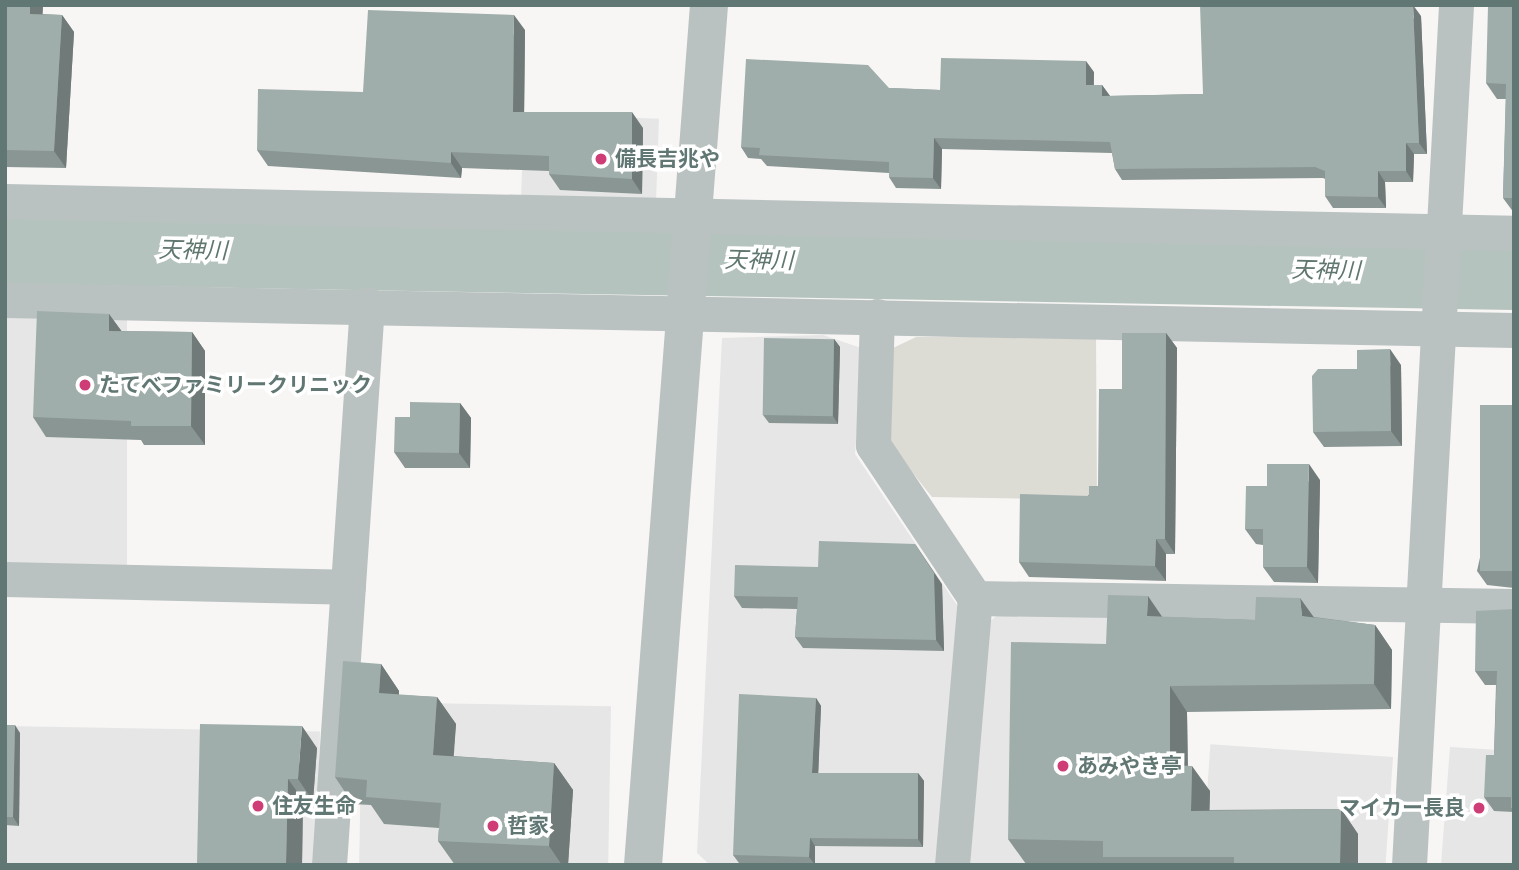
<!DOCTYPE html>
<html>
<head>
<meta charset="utf-8">
<style>
	body { margin:0 }
	#map { position:relative; width:1519px; height:870px; overflow:hidden; background:#f7f6f5; font-family:Arial,"Noto Sans JP",sans-serif }
	div>[style] { position:absolute }
	[style*='--x'] { left:calc(var(--x)*1px); top:calc(var(--y)*1px); width:calc(var(--w)*1px); rotate:calc(var(--a)*1deg) }
	.built>* { inset:0; background:#e5e6e5; transform-origin:0 0 }
	.green>* { inset:0; background:#dcdbd4 }
	.river>* { height:74px; margin:-37px; padding:0 37px; transform-origin:37px; border-radius:37px; background:#b5c3be }
	.minor>* { height:35px; margin:-17.5px; padding:0 17.5px; transform-origin:17.5px; border-radius:17.5px; background:#bac2c1 }
	.tertiary>* { height:38px; margin:-19px; padding:0 19px; transform-origin:19px; border-radius:19px; background:#bac2c1 }
	.wall>* { inset:0; background:#8a9693 }
	.shaded-wall>* { inset:0; background:#707a78 }
	.building>* { inset:0; background:#a0aeab; transform-origin:0 0 }
	.dots>* { width:19px; height:19px; translate:-50% -50%; box-sizing:border-box; border:4px solid #fff; border-radius:50% }
	span { translate:-50% -50%; white-space:nowrap; text-align:center; line-height:1.15; -webkit-text-stroke:7px #fff; paint-order:stroke }
	.poi-label { font-size:21px; color:#617773; font-weight:700 }
	.left { translate:0 -50%; text-align:left }
	.right { translate:-100% -50%; text-align:right }
	.water-label { font-size:23px; color:#60776f; font-style:italic }
	.frame { position:absolute; inset:0; border:7px solid #617773; pointer-events:none }
</style>
</head>
<body>
<div id="map">
	<div class="built">
		<i style="left:524px;top:114px;width:135px;height:89px;rotate:2deg"></i>
		<i style="left:5px;top:311px;width:122px;height:254px"></i>
		<i style="clip-path:polygon(823px 335px,864px 349px,855px 454px,961px 611px,940px 865px,710px 865px,697px 853px,722px 338px)"></i>
		<i style="clip-path:polygon(1117px 611px,1112px 865px,970px 865px,989px 622px,1001px 612px)"></i>
		<i style="left:362px;top:702px;width:249px;height:164px;rotate:1deg"></i>
		<i style="left:5px;top:726px;width:315px;height:139px;rotate:1deg"></i>
		<i style="clip-path:polygon(1450px 747px,1514px 751px,1514px 865px,1441px 865px)"></i>
		<i style="left:1393px;top:757px;width:108px;height:183px;rotate:94deg"></i>
	</div>
	<div class="green">
		<i style="clip-path:polygon(916px 337px,1096px 337px,1097px 500px,932px 497px,888px 442px,891px 349px)"></i>
	</div>
	<div class="river">
		<i style="--x:5;--y:247;--w:1509;--a:0.99"></i>
	</div>
	<div class="minor">
		<i style="--x:5;--y:201;--w:1509;--a:1.21"></i>
		<i style="--x:5;--y:300;--w:1509;--a:1.14"></i>
		<i style="--x:877;--y:316;--w:129;--a:91.8"></i>
		<i style="--x:873;--y:445;--w:184;--a:56.3"></i>
		<i style="--x:5;--y:579;--w:343;--a:1.3"></i>
		<i style="--x:329;--y:865;--w:562;--a:-86.12"></i>
		<i style="--x:952;--y:865;--w:268;--a:-85.1"></i>
		<i style="--x:975;--y:598;--w:539;--a:0.85"></i>
		<i style="--x:1409;--y:865;--w:861;--a:-86.87"></i>
	</div>
	<div class="tertiary">
		<i style="--x:643;--y:865;--w:863;--a:-85.61"></i>
	</div>
	<div class="wall">
		<i style="clip-path:polygon(5px 5px,43px 5px,42px 14px,62px 15px,74px 32px,66px 168px,5px 167px)"></i>
		<i style="clip-path:polygon(1514px 7px,1514px 213px,1503px 198px,1506px 99px,1497px 99px,1486px 83px)"></i>
		<i style="clip-path:polygon(1421px 16px,1427px 154px,1414px 154px,1413px 182px,1385px 182px,1386px 208px,1333px 208px,1325px 196px,1325px 179px,1323px 178px,1122px 180px,1115px 169px,1112px 153px,942px 149px,941px 189px,896px 188px,889px 177px,889px 173px,767px 166px,761px 159px,748px 158px,741px 147px,889px 88px,940px 90px,1094px 72px,1094px 85px,1102px 85px,1110px 96px,1203px 94px)"></i>
		<i style="clip-path:polygon(525px 30px,524px 112px,643px 128px,642px 194px,560px 190px,549px 174px,549px 171px,462px 168px,461px 178px,268px 166px,257px 150px,363px 92px)"></i>
		<i style="clip-path:polygon(109px 314px,121px 331px,192px 332px,205px 351px,205px 445px,144px 445px,141px 440px,46px 437px,33px 417px)"></i>
		<i style="clip-path:polygon(1166px 333px,1177px 348px,1175px 554px,1166px 554px,1166px 581px,1029px 577px,1019px 562px,1098px 486px,1122px 389px)"></i>
		<i style="clip-path:polygon(834px 339px,840px 347px,838px 424px,769px 423px,763px 415px)"></i>
		<i style="clip-path:polygon(1401px 365px,1402px 446px,1324px 447px,1313px 432px,1357px 369px)"></i>
		<i style="clip-path:polygon(460px 403px,471px 418px,470px 468px,405px 468px,394px 452px,410px 417px)"></i>
		<i style="clip-path:polygon(1514px 405px,1514px 588px,1487px 585px,1477px 571px)"></i>
		<i style="clip-path:polygon(1320px 480px,1318px 583px,1274px 582px,1263px 567px,1263px 545px,1256px 544px,1245px 529px,1267px 486px)"></i>
		<i style="clip-path:polygon(942px 584px,944px 651px,803px 648px,795px 637px,797px 609px,742px 608px,734px 596px)"></i>
		<i style="clip-path:polygon(1514px 608px,1514px 812px,1494px 811px,1484px 797px,1494px 755px,1496px 685px,1485px 685px,1475px 671px)"></i>
		<i style="clip-path:polygon(1162px 617px,1255px 620px,1314px 617px,1375px 625px,1392px 650px,1391px 709px,1187px 712px,1188px 766px,1210px 791px,1209px 810px,1341px 809px,1358px 834px,1358px 865px,1026px 864px,1008px 839px,1106px 644px)"></i>
		<i style="clip-path:polygon(381px 664px,399px 691px,399px 695px,437px 697px,456px 724px,453px 756px,554px 763px,573px 790px,568px 865px,455px 865px,438px 841px,439px 828px,384px 824px,371px 805px,353px 804px,335px 777px)"></i>
		<i style="clip-path:polygon(816px 698px,821px 706px,818px 773px,918px 773px,924px 781px,923px 847px,815px 846px,815px 865px,739px 863px,733px 855px)"></i>
		<i style="clip-path:polygon(5px 725px,20px 733px,19px 826px,5px 825px)"></i>
		<i style="clip-path:polygon(317px 748px,313px 801px,303px 800px,302px 865px,197px 865px,197px 864px)"></i>
	</div>
	<div class="shaded-wall">
		<i style="clip-path:polygon(30px 5px,43px 5px,42px 31px,30px 14px)"></i>
		<i style="clip-path:polygon(1413px 5px,1421px 16px,1427px 154px,1419px 143px)"></i>
		<i style="clip-path:polygon(62px 15px,74px 32px,66px 168px,54px 151px)"></i>
		<i style="clip-path:polygon(514px 15px,525px 30px,524px 127px,513px 112px)"></i>
		<i style="clip-path:polygon(1086px 61px,1094px 72px,1093px 96px,1086px 85px)"></i>
		<i style="clip-path:polygon(1102px 85px,1110px 96px,1102px 96px)"></i>
		<i style="clip-path:polygon(632px 112px,643px 128px,642px 194px,632px 179px)"></i>
		<i style="clip-path:polygon(934px 138px,942px 149px,941px 189px,933px 178px)"></i>
		<i style="clip-path:polygon(1406px 143px,1414px 154px,1413px 182px,1406px 171px)"></i>
		<i style="clip-path:polygon(451px 152px,462px 168px,461px 178px,451px 163px)"></i>
		<i style="clip-path:polygon(1378px 171px,1385px 182px,1386px 208px,1378px 197px)"></i>
		<i style="clip-path:polygon(109px 314px,123px 333px,109px 331px)"></i>
		<i style="clip-path:polygon(192px 332px,205px 351px,205px 445px,191px 426px)"></i>
		<i style="clip-path:polygon(1166px 333px,1177px 348px,1175px 554px,1165px 539px)"></i>
		<i style="clip-path:polygon(834px 339px,840px 347px,838px 424px,833px 416px)"></i>
		<i style="clip-path:polygon(1390px 349px,1401px 365px,1402px 446px,1391px 431px)"></i>
		<i style="clip-path:polygon(460px 403px,471px 418px,470px 468px,459px 453px)"></i>
		<i style="clip-path:polygon(1309px 464px,1320px 480px,1318px 583px,1307px 567px)"></i>
		<i style="clip-path:polygon(1156px 539px,1166px 554px,1166px 581px,1155px 566px)"></i>
		<i style="clip-path:polygon(915px 544px,942px 584px,944px 651px,936px 640px)"></i>
		<i style="clip-path:polygon(1148px 596px,1165px 621px,1147px 616px)"></i>
		<i style="clip-path:polygon(1300px 598px,1318px 623px,1302px 616px)"></i>
		<i style="clip-path:polygon(1375px 625px,1392px 650px,1391px 709px,1374px 684px)"></i>
		<i style="clip-path:polygon(381px 664px,399px 691px,397px 720px,379px 693px)"></i>
		<i style="clip-path:polygon(1170px 686px,1187px 712px,1188px 790px,1170px 765px)"></i>
		<i style="clip-path:polygon(437px 697px,456px 724px,452px 781px,433px 755px)"></i>
		<i style="clip-path:polygon(816px 698px,821px 706px,818px 781px,812px 773px)"></i>
		<i style="clip-path:polygon(15px 725px,20px 733px,19px 826px,13px 817px)"></i>
		<i style="clip-path:polygon(302px 726px,317px 748px,313px 801px,298px 779px)"></i>
		<i style="clip-path:polygon(554px 763px,573px 790px,568px 865px,562px 865px,549px 846px)"></i>
		<i style="clip-path:polygon(1192px 766px,1210px 791px,1209px 836px,1191px 811px)"></i>
		<i style="clip-path:polygon(918px 773px,924px 781px,923px 847px,918px 839px)"></i>
		<i style="clip-path:polygon(288px 779px,303px 800px,302px 865px,286px 865px)"></i>
		<i style="clip-path:polygon(1341px 809px,1358px 834px,1358px 865px,1340px 865px)"></i>
		<i style="clip-path:polygon(810px 838px,815px 846px,815px 865px,809px 857px)"></i>
	</div>
	<div class="building">
		<i style="clip-path:polygon(5px 5px,30px 5px,30px 14px,62px 15px,54px 151px,5px 150px)"></i>
		<i style="clip-path:polygon(1200px 5px,1413px 5px,1419px 143px,1406px 143px,1406px 171px,1378px 171px,1378px 197px,1325px 196px,1325px 171px,1315px 167px,1115px 169px,1110px 142px,934px 138px,933px 178px,889px 177px,889px 162px,759px 155px,760px 148px,741px 147px,746px 59px,868px 65px,889px 88px,940px 90px,941px 58px,1086px 61px,1086px 85px,1102px 85px,1102px 96px,1203px 94px)"></i>
		<i style="clip-path:polygon(1488px 6px,1514px 7px,1514px 198px,1503px 198px,1506px 84px,1486px 83px)"></i>
		<i style="clip-path:polygon(368px 10px,514px 15px,513px 112px,632px 112px,632px 179px,549px 174px,549px 156px,451px 152px,451px 163px,257px 150px,258px 89px,363px 92px)"></i>
		<i style="clip-path:polygon(37px 311px,109px 314px,109px 331px,192px 332px,191px 426px,131px 426px,131px 421px,33px 417px)"></i>
		<i style="clip-path:polygon(1122px 333px,1166px 333px,1165px 539px,1156px 539px,1155px 566px,1019px 562px,1020px 494px,1089px 496px,1089px 486px,1098px 486px,1099px 389px,1122px 389px)"></i>
		<i style="left:764px;top:338px;width:70px;height:77px;rotate:1deg"></i>
		<i style="clip-path:polygon(1390px 349px,1391px 431px,1313px 432px,1312px 376px,1318px 369px,1357px 369px,1357px 350px)"></i>
		<i style="clip-path:polygon(410px 402px,460px 403px,459px 453px,394px 452px,395px 417px,410px 417px)"></i>
		<i style="left:1480px;top:405px;width:34px;height:166px"></i>
		<i style="clip-path:polygon(1267px 464px,1309px 464px,1307px 567px,1263px 567px,1263px 529px,1245px 529px,1246px 486px,1267px 486px)"></i>
		<i style="clip-path:polygon(819px 541px,915px 544px,934px 573px,936px 640px,795px 637px,798px 597px,734px 596px,735px 565px,818px 567px)"></i>
		<i style="clip-path:polygon(1108px 595px,1148px 596px,1147px 616px,1255px 620px,1256px 597px,1300px 598px,1302px 616px,1375px 625px,1374px 684px,1170px 686px,1170px 765px,1192px 766px,1191px 811px,1341px 809px,1340px 865px,1234px 865px,1234px 857px,1103px 857px,1103px 841px,1008px 839px,1011px 642px,1106px 644px)"></i>
		<i style="clip-path:polygon(1514px 608px,1514px 808px,1511px 808px,1511px 797px,1484px 797px,1486px 755px,1494px 755px,1497px 671px,1475px 671px,1476px 611px,1513px 609px)"></i>
		<i style="clip-path:polygon(343px 661px,381px 664px,379px 693px,437px 697px,433px 755px,554px 763px,549px 846px,438px 841px,441px 803px,366px 797px,367px 780px,335px 777px)"></i>
		<i style="clip-path:polygon(739px 694px,816px 698px,812px 773px,918px 773px,918px 839px,810px 838px,809px 857px,733px 855px)"></i>
		<i style="clip-path:polygon(200px 724px,302px 726px,298px 779px,288px 779px,286px 865px,197px 864px)"></i>
		<i style="clip-path:polygon(5px 725px,15px 725px,13px 817px,5px 817px)"></i>
	</div>
	<div class="dots">
		<i style="left:601px;top:159px;background:#cf3d77"></i>
		<i style="left:85px;top:385px;background:#cf3d77"></i>
		<i style="left:1063px;top:766px;background:#cf3d77"></i>
		<i style="left:258px;top:806px;background:#cf3d77"></i>
		<i style="left:1479px;top:808px;background:#cf3d77"></i>
		<i style="left:493px;top:826px;background:#cf3d77"></i>
	</div>
	<div class="poi-label">
		<span class="left" style="left:615px;top:159px">備長吉兆や</span>
		<span class="left" style="left:99px;top:385px">たてべファミリークリニック</span>
		<span class="left" style="left:1077px;top:766px">あみやき亭</span>
		<span class="left" style="left:272px;top:806px">住友生命</span>
		<span class="right" style="left:1465px;top:808px">マイカー長良</span>
		<span class="left" style="left:507px;top:826px">哲家</span>
	</div>
	<div class="water-label">
		<span style="left:193px;top:250px;rotate:1deg">天神川</span>
		<span style="left:759px;top:260px;rotate:1deg">天神川</span>
		<span style="left:1326px;top:270px;rotate:1deg">天神川</span>
	</div>
	<div class="frame"></div>
</div>
</body>
</html>
